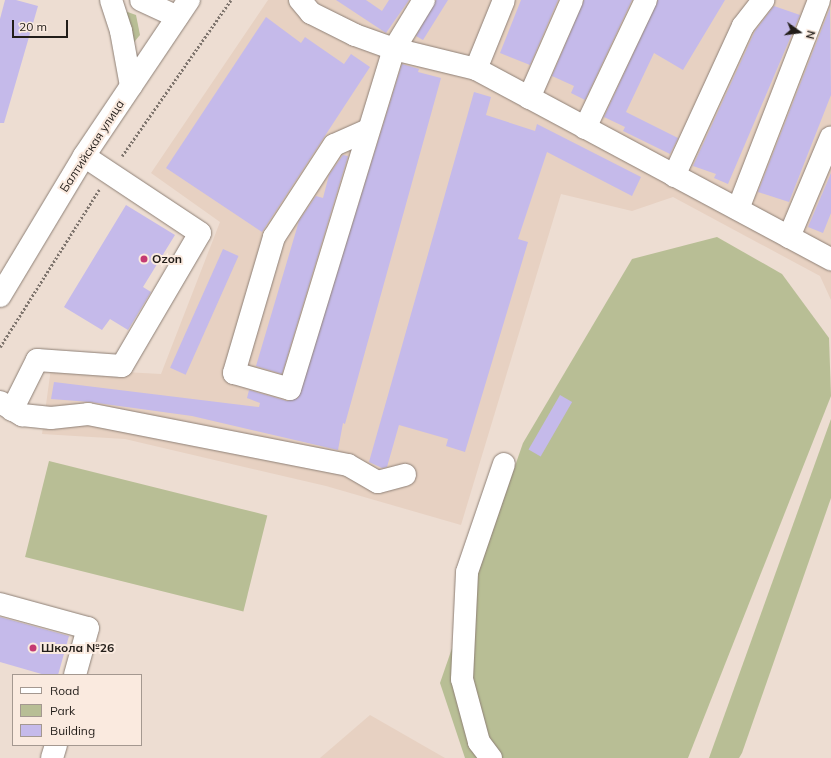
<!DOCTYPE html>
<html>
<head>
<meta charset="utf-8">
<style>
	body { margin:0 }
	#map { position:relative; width:831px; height:758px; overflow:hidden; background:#edddd2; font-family:Mulish,sans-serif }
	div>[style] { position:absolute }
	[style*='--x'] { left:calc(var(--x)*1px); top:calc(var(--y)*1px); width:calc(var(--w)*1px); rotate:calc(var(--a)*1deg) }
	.built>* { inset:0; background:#e7d1c2 }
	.green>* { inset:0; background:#b8be95; transform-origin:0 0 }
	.building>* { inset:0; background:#c5baea; transform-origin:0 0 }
	.path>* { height:2.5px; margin-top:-1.25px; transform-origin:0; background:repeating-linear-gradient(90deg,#7f756e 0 2px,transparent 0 4px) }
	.roads { filter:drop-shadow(0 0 1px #8e8076) drop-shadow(0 0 1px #8e8076) }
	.minor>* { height:22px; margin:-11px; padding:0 11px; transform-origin:11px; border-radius:11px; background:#fff }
	.dots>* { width:11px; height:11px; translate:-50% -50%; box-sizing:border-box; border:2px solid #faeadf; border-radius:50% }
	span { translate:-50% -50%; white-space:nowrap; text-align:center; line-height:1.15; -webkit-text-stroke:4px #faeadf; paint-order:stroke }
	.street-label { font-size:12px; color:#221d19 }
	.poi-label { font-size:12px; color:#221d19; font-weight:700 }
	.left { translate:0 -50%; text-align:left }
	.legend { position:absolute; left:12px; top:674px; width:130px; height:72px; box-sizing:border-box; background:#faeadf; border:1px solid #a49890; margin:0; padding:5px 7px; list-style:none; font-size:12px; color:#221d19 }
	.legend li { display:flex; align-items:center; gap:8px; height:20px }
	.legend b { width:20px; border:1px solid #a49890 }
	.north { position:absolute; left:779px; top:12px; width:40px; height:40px; -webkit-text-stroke:3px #faeadf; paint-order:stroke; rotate:104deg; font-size:11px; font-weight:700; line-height:16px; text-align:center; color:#221d19 }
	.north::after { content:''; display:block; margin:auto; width:14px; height:18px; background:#221d19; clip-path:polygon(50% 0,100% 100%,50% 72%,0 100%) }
	.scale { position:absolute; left:12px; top:20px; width:56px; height:18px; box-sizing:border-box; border:2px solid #221d19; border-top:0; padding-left:5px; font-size:12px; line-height:14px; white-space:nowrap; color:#221d19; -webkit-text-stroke:3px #faeadf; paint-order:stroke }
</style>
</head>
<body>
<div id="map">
	<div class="built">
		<i style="clip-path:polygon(268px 0,831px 0,831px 300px,820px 276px,673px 197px,632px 211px,561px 194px,461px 525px,326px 486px,125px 439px,42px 434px,51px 368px,161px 374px,220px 222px,151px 173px)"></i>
		<i style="clip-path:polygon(370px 715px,445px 758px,320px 758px)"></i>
	</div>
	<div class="green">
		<i style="clip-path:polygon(122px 10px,136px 15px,140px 35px,130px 47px)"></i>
		<i style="clip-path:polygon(717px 237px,782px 274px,829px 338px,831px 396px,688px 758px,465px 758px,440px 683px,523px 443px,632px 259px)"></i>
		<i style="clip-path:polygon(831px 419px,831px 498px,742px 753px,739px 758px,709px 758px)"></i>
		<i style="left:49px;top:461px;width:225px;height:99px;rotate:14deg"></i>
	</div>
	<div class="building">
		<i style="clip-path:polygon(5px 0,16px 0,38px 6px,4px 123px,0 123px,0 19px)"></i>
		<i style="clip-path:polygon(336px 0,366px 0,382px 11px,389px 0,409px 0,386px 33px)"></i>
		<i style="clip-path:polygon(436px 0,448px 0,423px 40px,416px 36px)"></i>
		<i style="clip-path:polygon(521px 0,558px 0,530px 65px,500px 53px)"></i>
		<i style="clip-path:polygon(584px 0,632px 0,585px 100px,571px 93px,574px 86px,552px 76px)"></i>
		<i style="clip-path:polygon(658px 0,725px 0,683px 70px,654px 53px,626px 112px,678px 138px,670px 154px,623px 131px,625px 127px,604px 117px)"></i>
		<i style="clip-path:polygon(774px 6px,800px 15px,728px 184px,714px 178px,716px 174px,693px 166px,755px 31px)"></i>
		<i style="clip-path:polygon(830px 8px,831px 95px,789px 202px,758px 192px)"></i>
		<i style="clip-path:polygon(266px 17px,301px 43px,305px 37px,344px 64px,351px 54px,370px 67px,262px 232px,166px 168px)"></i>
		<i style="clip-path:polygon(402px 64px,419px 69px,418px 72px,441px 78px,345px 424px,343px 423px,338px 450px,192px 416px,90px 402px,51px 399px,54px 382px,259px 407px,260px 403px,247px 398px,249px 390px,287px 401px,298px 398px)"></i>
		<i style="clip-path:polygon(474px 92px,491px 97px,486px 115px,535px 131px,537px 124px,641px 177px,632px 196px,547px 152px,518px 239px,528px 242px,465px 452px,446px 446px,448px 439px,399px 425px,387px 467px,382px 468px,369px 462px)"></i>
		<i style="clip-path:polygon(343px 155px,348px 156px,282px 374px,256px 366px,299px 221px,316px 196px,323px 198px,329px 175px)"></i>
		<i style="clip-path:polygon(831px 173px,831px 213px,823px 233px,808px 227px)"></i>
		<i style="clip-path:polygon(126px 205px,175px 235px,143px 287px,151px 292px,128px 330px,110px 319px,102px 330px,64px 307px)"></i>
		<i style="left:223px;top:249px;width:17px;height:130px;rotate:24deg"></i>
		<i style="left:560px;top:395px;width:14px;height:63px;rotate:30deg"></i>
		<i style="clip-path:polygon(0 617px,69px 636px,58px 675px,45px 675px,0 662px)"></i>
	</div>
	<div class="path">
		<i style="--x:122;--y:156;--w:190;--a:-55.1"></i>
		<i style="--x:0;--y:347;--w:186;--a:-57.8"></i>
	</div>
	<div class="roads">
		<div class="minor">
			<i style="--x:111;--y:0;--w:33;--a:72"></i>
			<i style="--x:121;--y:31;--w:56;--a:79.7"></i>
			<i style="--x:141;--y:0;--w:40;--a:25"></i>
			<i style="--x:300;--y:0;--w:17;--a:50"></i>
			<i style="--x:311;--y:13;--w:49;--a:26.6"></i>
			<i style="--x:355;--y:35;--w:41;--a:19.7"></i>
			<i style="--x:394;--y:49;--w:84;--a:13.7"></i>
			<i style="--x:476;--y:69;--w:403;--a:28.2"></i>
			<i style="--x:476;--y:69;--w:74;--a:-67.9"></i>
			<i style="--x:529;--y:98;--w:107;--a:-66.3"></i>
			<i style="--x:585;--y:128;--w:142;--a:-64.5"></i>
			<i style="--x:368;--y:130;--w:37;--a:156"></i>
			<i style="--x:334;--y:145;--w:110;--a:123.1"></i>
			<i style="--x:274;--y:237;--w:142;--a:106.4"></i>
			<i style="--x:234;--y:373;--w:58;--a:15.9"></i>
			<i style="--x:290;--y:389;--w:356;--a:-73"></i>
			<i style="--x:394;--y:49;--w:57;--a:-58.5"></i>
			<i style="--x:674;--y:176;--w:165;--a:-65.3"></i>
			<i style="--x:743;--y:26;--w:33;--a:-52"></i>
			<i style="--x:738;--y:209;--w:224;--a:-68.8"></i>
			<i style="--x:789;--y:237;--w:108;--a:-67.2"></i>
			<i style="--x:0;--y:296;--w:163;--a:-59"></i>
			<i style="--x:84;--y:156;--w:188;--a:-56.1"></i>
			<i style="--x:0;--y:402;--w:26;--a:31"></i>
			<i style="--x:22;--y:415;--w:29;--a:6"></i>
			<i style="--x:51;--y:418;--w:37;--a:-6"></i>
			<i style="--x:88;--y:414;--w:265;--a:11.1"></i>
			<i style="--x:348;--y:465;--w:34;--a:30"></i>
			<i style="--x:378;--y:482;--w:28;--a:-15"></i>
			<i style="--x:12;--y:410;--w:56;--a:-63.4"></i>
			<i style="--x:37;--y:360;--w:85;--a:4"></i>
			<i style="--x:122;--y:366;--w:154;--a:-59.6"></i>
			<i style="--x:200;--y:233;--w:139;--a:-146.4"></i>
			<i style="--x:0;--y:604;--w:91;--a:15.3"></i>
			<i style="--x:88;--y:628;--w:49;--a:105.5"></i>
			<i style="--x:52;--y:758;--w:14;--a:-73"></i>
			<i style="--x:491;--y:758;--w:20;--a:-127"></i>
			<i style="--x:479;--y:742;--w:65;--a:-105.1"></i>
			<i style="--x:462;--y:679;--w:107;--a:-87.3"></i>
			<i style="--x:467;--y:572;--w:114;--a:-71.1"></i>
		</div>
	</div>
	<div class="dots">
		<i style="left:144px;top:259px;background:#c43a73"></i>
		<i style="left:33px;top:648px;background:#c43a73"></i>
	</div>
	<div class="street-label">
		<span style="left:92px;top:146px;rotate:-57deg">Балтийская улица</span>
	</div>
	<div class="poi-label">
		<span class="left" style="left:152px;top:259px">Ozon</span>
		<span class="left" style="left:41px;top:648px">Школа №26</span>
	</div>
	<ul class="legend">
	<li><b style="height:5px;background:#fff"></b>Road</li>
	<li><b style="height:11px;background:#b8be95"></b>Park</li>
	<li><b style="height:11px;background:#c5baea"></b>Building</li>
	</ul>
	<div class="north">N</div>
	<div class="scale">20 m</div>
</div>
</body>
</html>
